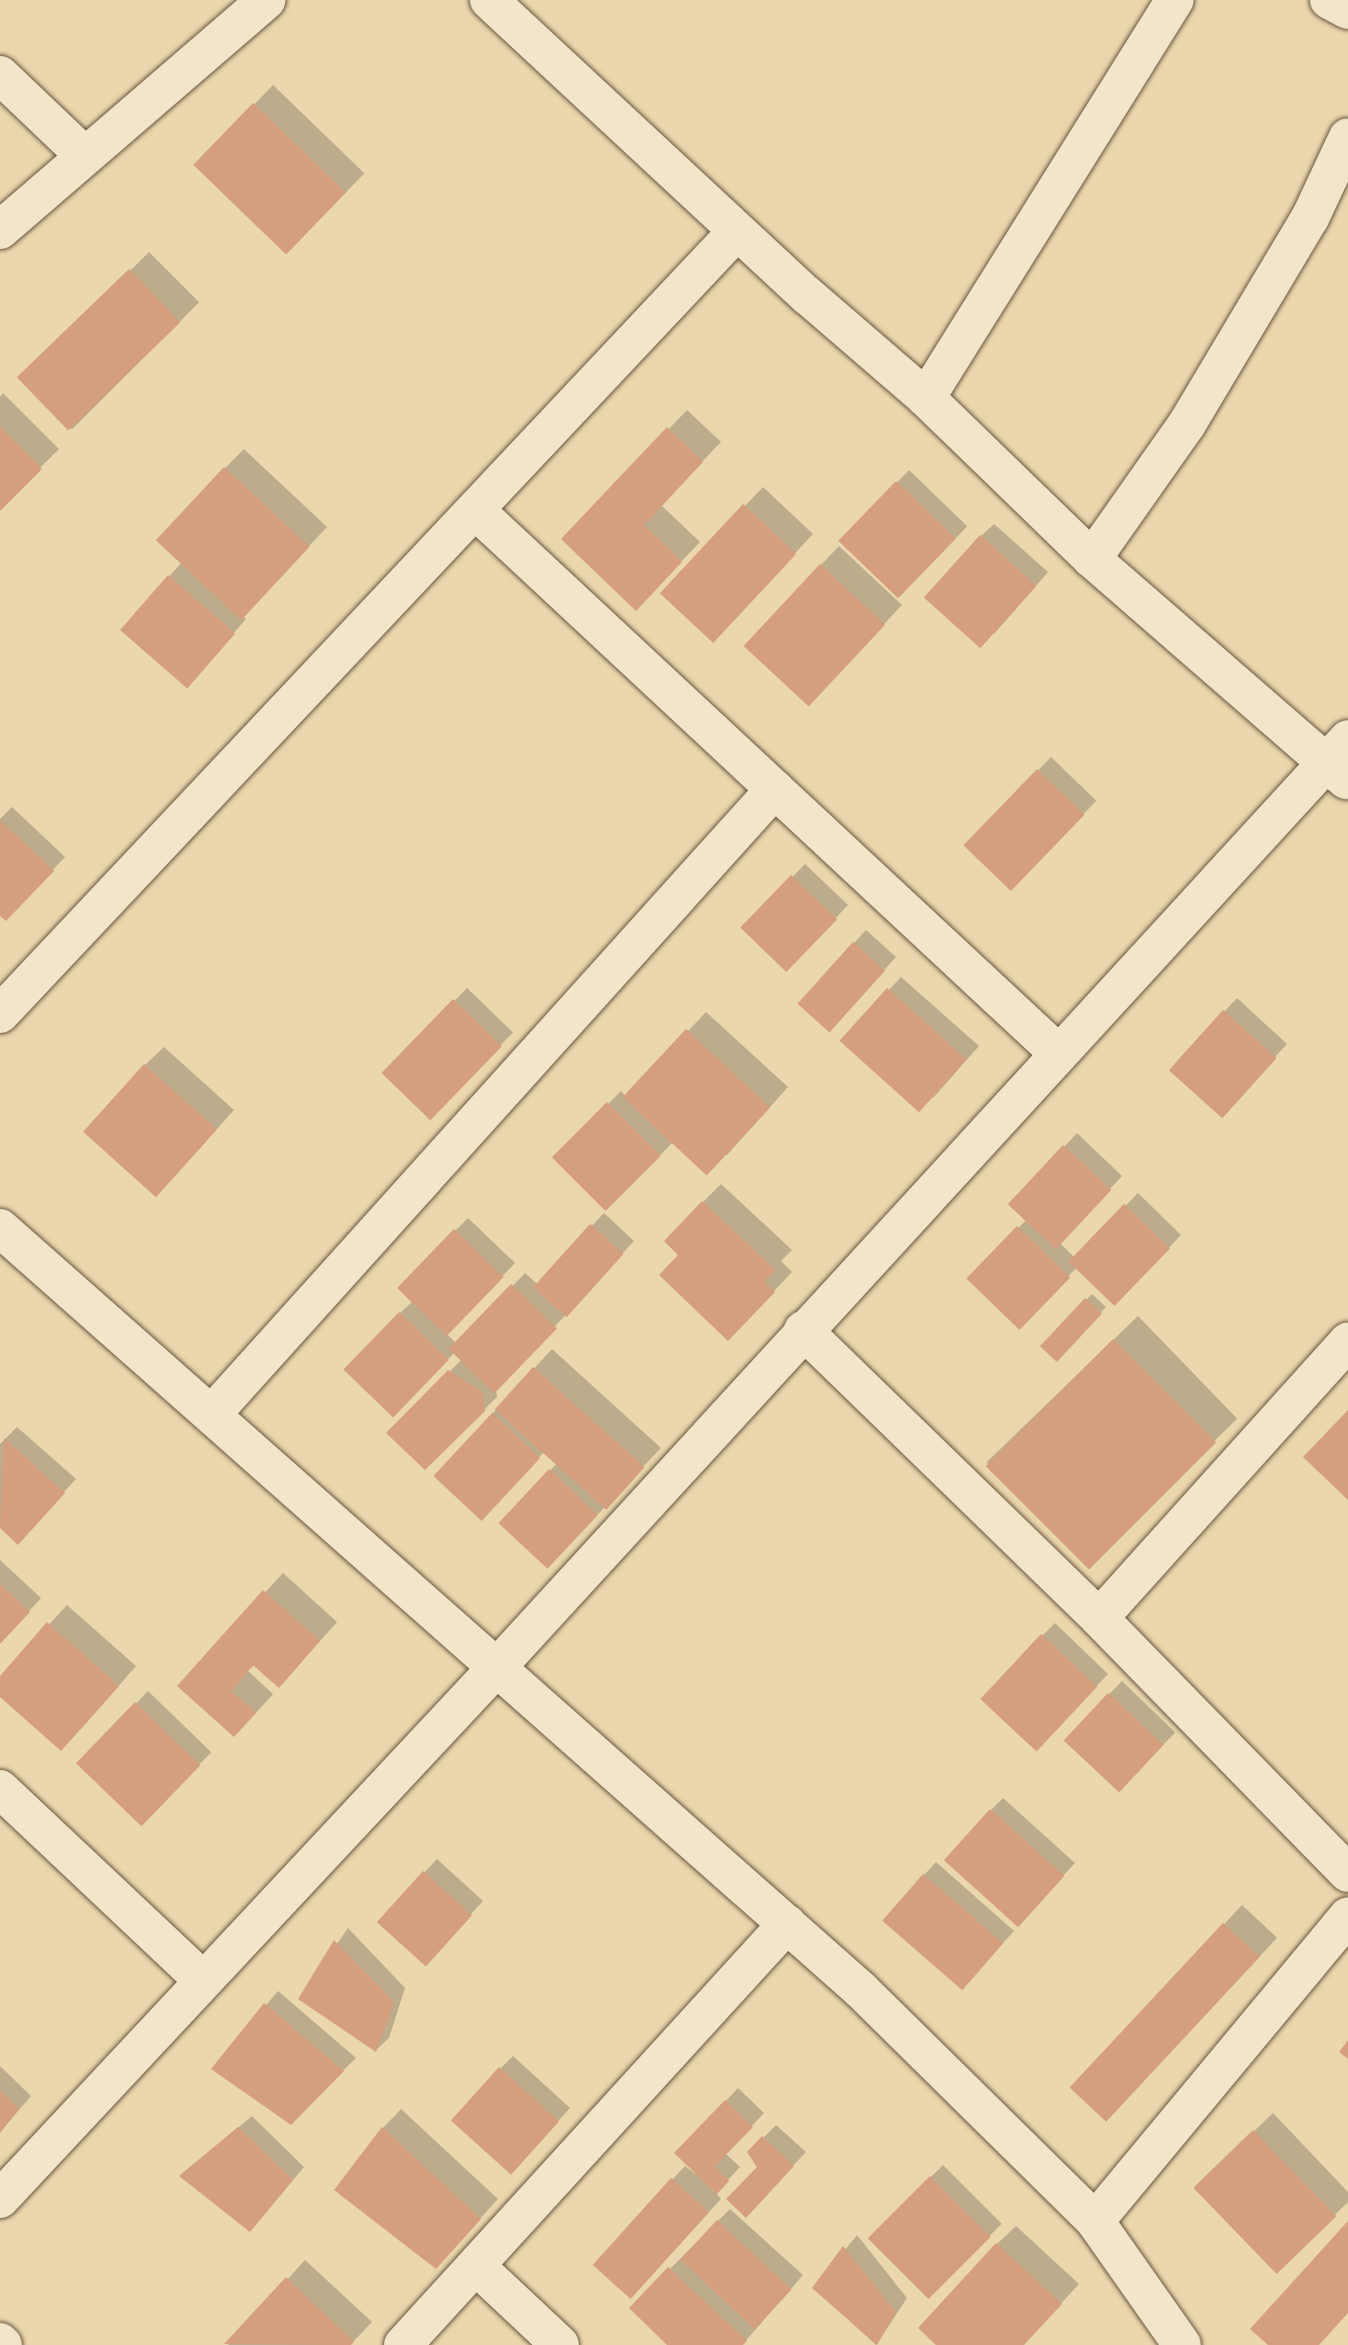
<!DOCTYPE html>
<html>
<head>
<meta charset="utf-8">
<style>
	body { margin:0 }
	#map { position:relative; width:1348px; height:2345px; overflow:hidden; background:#ebd7ae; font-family:"IM FELL DW Pica",serif }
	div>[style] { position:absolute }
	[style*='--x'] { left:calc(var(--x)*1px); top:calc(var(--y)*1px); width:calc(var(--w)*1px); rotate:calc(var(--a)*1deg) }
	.shadow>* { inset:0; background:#0003; transform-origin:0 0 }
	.building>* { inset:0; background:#d59e7e; transform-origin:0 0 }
	.roads { filter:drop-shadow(0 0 2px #68563e) drop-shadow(0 0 2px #68563e) }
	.minor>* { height:38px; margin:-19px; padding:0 19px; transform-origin:19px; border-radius:19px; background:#f2e5ca }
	span { translate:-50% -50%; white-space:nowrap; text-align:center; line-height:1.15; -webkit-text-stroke:7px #f2e5ca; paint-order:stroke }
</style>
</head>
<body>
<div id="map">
	<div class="shadow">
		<i style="left:273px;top:85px;width:127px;height:111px;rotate:44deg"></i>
		<i style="left:149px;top:252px;width:71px;height:180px;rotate:45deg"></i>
		<i style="clip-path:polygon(3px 393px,59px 449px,0 508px,0 397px)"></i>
		<i style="clip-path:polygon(687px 410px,721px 442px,661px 505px,700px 542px,654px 590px,563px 539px)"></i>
		<i style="clip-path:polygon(244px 449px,327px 527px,243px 616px,246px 619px,187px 686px,122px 630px,182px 562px,225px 468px)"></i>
		<i style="left:909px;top:470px;width:81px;height:98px;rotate:44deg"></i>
		<i style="clip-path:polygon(763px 487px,813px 534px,731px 622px,662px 593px)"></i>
		<i style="clip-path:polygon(994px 524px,1048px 572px,994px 634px,981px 536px)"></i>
		<i style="clip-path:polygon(839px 546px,902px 605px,826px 686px,821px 565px)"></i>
		<i style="left:1051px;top:757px;width:63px;height:122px;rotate:44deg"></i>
		<i style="clip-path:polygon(12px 807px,65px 857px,6px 919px,0 913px,0 819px)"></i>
		<i style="clip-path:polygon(805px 864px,848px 905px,799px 957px,743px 928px)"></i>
		<i style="clip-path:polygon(866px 930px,896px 957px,841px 1018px,854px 943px)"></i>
		<i style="clip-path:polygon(901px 977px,979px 1046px,933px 1098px,889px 990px)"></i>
		<i style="left:467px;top:988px;width:64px;height:120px;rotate:44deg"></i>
		<i style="clip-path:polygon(1237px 998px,1287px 1044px,1233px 1103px,1171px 1069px)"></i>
		<i style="clip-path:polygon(706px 1012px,788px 1087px,727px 1155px,674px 1141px,607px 1209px,555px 1158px,621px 1091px,626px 1097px)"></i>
		<i style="clip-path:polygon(164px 1047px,234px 1110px,175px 1176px,145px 1065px)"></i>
		<i style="clip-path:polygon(1077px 1133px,1122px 1176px,1060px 1243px,1075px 1258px,1138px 1193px,1181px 1235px,1128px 1291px,1077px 1267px,1020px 1327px,969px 1279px,1027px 1219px,1011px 1204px)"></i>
		<i style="clip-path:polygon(721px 1184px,792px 1250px,781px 1261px,792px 1272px,747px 1320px,681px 1255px,703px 1202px)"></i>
		<i style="clip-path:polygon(604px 1213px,634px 1241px,496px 1390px,497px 1397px,425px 1467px,389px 1433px,462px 1359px,455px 1352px,406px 1403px,400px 1313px,413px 1301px,399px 1288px,468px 1218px,515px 1263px,447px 1334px,457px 1344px,525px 1273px,537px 1284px)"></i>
		<i style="left:1092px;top:1294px;width:19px;height:72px;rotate:43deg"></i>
		<i style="left:1138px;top:1316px;width:143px;height:211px;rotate:46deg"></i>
		<i style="clip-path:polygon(552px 1349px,661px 1448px,561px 1553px,502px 1523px,557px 1463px,544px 1452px,494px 1506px,435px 1476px)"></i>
		<i style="clip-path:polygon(17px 1427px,76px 1479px,18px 1542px,0 1526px,0 1444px)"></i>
		<i style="clip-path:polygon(0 1560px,41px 1598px,0 1643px)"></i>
		<i style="clip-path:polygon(283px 1573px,337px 1622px,297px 1667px,255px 1664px,248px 1671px,273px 1694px,253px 1716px,180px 1685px)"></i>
		<i style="clip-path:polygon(67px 1605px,136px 1666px,80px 1730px,0 1695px,0 1678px)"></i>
		<i style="clip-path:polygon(1055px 1623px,1108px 1674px,1049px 1737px,1043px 1635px)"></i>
		<i style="left:1122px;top:1681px;width:74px;height:82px;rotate:44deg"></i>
		<i style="left:148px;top:1691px;width:88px;height:100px;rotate:44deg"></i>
		<i style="clip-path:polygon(1003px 1798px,1075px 1863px,1029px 1912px,991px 1810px)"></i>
		<i style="clip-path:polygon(437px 1859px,483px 1901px,437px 1951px,379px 1921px)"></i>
		<i style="clip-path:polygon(936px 1862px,1014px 1931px,973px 1976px,883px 1920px)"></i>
		<i style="left:1242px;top:1905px;width:48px;height:249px;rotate:43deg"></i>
		<i style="clip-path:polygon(348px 1928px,405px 1988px,389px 2038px,376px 2050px,300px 1998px)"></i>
		<i style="clip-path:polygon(278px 1991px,356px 2058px,290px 2122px,213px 2069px)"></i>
		<i style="clip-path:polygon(513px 2056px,570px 2108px,523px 2160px,500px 2069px)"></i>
		<i style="clip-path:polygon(0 2066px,31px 2096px,0 2132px)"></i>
		<i style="clip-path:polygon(738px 2088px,764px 2113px,726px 2154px,740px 2167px,716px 2193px,721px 2199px,642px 2285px,594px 2264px,685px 2166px,713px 2187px,677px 2153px)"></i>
		<i style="clip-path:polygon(401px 2109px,498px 2199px,436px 2267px,383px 2128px)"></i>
		<i style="clip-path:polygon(1273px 2113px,1348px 2192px,1348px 2202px,1276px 2272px,1195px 2188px)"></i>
		<i style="clip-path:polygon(252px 2116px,304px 2167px,262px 2217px,181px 2176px)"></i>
		<i style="clip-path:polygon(776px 2125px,806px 2152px,758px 2203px,759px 2167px,749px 2152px)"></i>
		<i style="left:943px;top:2165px;width:83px;height:103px;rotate:45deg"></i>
		<i style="clip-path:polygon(730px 2209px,803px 2275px,742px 2345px,670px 2345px,631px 2308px)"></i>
		<i style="clip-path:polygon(1016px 2226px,1079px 2284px,1023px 2345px,939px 2345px,997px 2244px)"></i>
		<i style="clip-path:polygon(857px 2235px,907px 2298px,876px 2345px,814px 2288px)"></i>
		<i style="clip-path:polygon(305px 2260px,372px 2322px,350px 2345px,228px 2345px)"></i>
	</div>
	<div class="building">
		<i style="left:253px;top:103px;width:129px;height:86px;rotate:44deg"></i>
		<i style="left:129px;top:269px;width:74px;height:156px;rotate:46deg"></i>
		<i style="clip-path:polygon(0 427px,42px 469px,0 511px)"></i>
		<i style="clip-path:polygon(667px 427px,703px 462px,644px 525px,682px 562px,636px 611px,561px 539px)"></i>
		<i style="left:224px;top:467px;width:117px;height:100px;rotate:43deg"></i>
		<i style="left:896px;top:481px;width:83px;height:83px;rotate:44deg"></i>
		<i style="left:743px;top:504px;width:73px;height:122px;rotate:43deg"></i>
		<i style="left:980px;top:535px;width:76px;height:84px;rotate:42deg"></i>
		<i style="left:820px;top:564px;width:89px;height:112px;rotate:43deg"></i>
		<i style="left:168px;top:575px;width:89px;height:73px;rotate:41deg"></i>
		<i style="left:1037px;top:769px;width:66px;height:106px;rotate:44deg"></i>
		<i style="clip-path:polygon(0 820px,54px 871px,6px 921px,0 916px)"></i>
		<i style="left:791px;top:875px;width:64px;height:73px;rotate:44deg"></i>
		<i style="left:853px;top:942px;width:43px;height:83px;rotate:42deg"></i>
		<i style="left:887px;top:988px;width:107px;height:71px;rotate:42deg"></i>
		<i style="left:453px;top:999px;width:68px;height:103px;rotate:44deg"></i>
		<i style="left:1223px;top:1010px;width:72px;height:81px;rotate:42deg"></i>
		<i style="left:686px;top:1029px;width:115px;height:93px;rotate:43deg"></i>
		<i style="left:144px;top:1064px;width:98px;height:91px;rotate:42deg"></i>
		<i style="left:607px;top:1102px;width:76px;height:78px;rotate:45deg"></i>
		<i style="left:1063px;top:1145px;width:66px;height:81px;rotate:43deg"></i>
		<i style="clip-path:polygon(702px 1201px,775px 1270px,764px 1281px,775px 1292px,728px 1341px,659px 1275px,678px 1255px,664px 1241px)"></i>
		<i style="left:1124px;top:1204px;width:64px;height:80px;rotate:44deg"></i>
		<i style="left:590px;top:1224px;width:45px;height:85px;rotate:42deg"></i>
		<i style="left:1017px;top:1226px;width:74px;height:73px;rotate:44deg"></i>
		<i style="left:454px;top:1229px;width:69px;height:82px;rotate:44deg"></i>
		<i style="left:511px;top:1284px;width:64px;height:90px;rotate:44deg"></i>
		<i style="left:1085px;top:1298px;width:23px;height:66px;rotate:43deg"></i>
		<i style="left:399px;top:1312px;width:69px;height:80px;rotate:44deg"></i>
		<i style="left:1113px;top:1339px;width:146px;height:180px;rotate:45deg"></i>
		<i style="left:533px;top:1367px;width:150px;height:57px;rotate:42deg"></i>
		<i style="clip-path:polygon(448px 1370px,483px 1393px,485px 1411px,425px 1470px,386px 1433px)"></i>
		<i style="clip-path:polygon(1348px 1410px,1348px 1500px,1303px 1457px)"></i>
		<i style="left:492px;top:1413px;width:66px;height:86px;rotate:43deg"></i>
		<i style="clip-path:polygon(4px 1438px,65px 1493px,18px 1545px,0 1528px)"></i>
		<i style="left:549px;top:1469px;width:67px;height:74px;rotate:43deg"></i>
		<i style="clip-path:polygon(0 1584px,30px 1612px,0 1644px)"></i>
		<i style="clip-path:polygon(263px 1590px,320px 1641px,279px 1688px,253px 1665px,231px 1691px,256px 1713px,234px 1737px,177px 1686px)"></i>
		<i style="clip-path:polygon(47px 1622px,119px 1686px,61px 1751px,0 1697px,0 1676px)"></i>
		<i style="left:1041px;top:1634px;width:77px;height:89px;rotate:43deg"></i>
		<i style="left:1108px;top:1693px;width:76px;height:65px;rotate:43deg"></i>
		<i style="left:135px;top:1702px;width:91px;height:85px;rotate:44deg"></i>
		<i style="left:990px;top:1809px;width:100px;height:69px;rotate:42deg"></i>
		<i style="left:423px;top:1871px;width:66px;height:69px;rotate:42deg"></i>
		<i style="left:923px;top:1874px;width:106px;height:62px;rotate:41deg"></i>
		<i style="left:1223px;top:1923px;width:50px;height:225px;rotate:43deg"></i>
		<i style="clip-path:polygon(334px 1940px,394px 2002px,376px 2052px,298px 1999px)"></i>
		<i style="clip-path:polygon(264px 2003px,344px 2071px,291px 2125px,211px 2069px)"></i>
		<i style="clip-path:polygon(1348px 2040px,1348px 2059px,1339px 2052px)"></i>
		<i style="left:499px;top:2067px;width:81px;height:72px;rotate:42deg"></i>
		<i style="clip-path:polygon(0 2090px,19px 2109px,0 2133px)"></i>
		<i style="clip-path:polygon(725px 2100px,753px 2127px,714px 2167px,729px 2181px,717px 2194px,674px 2153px)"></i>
		<i style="clip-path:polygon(238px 2127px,293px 2180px,250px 2232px,179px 2176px)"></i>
		<i style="clip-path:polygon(382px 2127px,481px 2219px,436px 2269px,334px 2190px)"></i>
		<i style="left:1253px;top:2130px;width:120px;height:83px;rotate:46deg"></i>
		<i style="clip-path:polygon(762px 2136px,794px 2166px,746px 2218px,726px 2199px,757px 2167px,747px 2152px)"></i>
		<i style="left:930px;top:2176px;width:86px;height:88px;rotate:45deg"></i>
		<i style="left:671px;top:2178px;width:51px;height:117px;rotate:42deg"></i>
		<i style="left:717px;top:2220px;width:102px;height:54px;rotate:43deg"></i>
		<i style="clip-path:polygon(1348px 2221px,1348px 2313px,1319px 2345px,1268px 2345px,1250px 2329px)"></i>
		<i style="clip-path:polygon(996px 2243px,1062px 2304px,1024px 2345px,936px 2345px,918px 2328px)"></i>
		<i style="clip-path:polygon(843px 2246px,896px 2312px,877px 2345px,812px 2288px)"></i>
		<i style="clip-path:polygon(668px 2267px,747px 2341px,743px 2345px,667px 2345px,629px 2308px)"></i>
		<i style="clip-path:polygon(286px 2277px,354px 2342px,351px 2345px,224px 2344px)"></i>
	</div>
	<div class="roads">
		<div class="minor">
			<i style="--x:489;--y:0;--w:435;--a:42.9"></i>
			<i style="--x:808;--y:296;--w:156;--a:40.8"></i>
			<i style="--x:926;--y:398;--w:231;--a:44.1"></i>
			<i style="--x:1092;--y:559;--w:337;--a:41"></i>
			<i style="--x:1329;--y:0;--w:21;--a:28"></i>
			<i style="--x:0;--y:75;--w:117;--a:43.6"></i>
			<i style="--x:0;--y:230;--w:352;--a:-40.8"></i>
			<i style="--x:926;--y:398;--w:469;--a:-58"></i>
			<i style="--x:475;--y:510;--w:798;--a:42.97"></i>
			<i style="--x:1092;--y:559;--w:165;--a:-54.9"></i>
			<i style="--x:1187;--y:424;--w:240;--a:-59.2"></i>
			<i style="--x:1310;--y:218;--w:89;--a:-64.9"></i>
			<i style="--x:0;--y:1014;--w:1075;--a:-46.73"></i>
			<i style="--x:0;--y:1228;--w:1150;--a:41.51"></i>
			<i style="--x:861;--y:1990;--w:329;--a:44.6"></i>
			<i style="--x:1095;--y:2221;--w:151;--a:54.9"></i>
			<i style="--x:803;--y:1330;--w:413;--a:44.2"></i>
			<i style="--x:1099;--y:1618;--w:356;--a:45.7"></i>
			<i style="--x:212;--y:1414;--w:841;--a:-47.99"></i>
			<i style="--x:1099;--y:1618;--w:372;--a:-48"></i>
			<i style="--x:0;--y:1789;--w:279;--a:43.3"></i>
			<i style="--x:0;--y:2199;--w:731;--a:-46.94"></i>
			<i style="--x:499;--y:1665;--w:1256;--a:-47.48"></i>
			<i style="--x:1095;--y:2221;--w:396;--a:-50.3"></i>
			<i style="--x:476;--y:2266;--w:115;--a:43.2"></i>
			<i style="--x:0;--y:2342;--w:4;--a:45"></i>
			<i style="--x:403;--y:2345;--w:570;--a:-47.63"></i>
		</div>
	</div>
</div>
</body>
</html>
